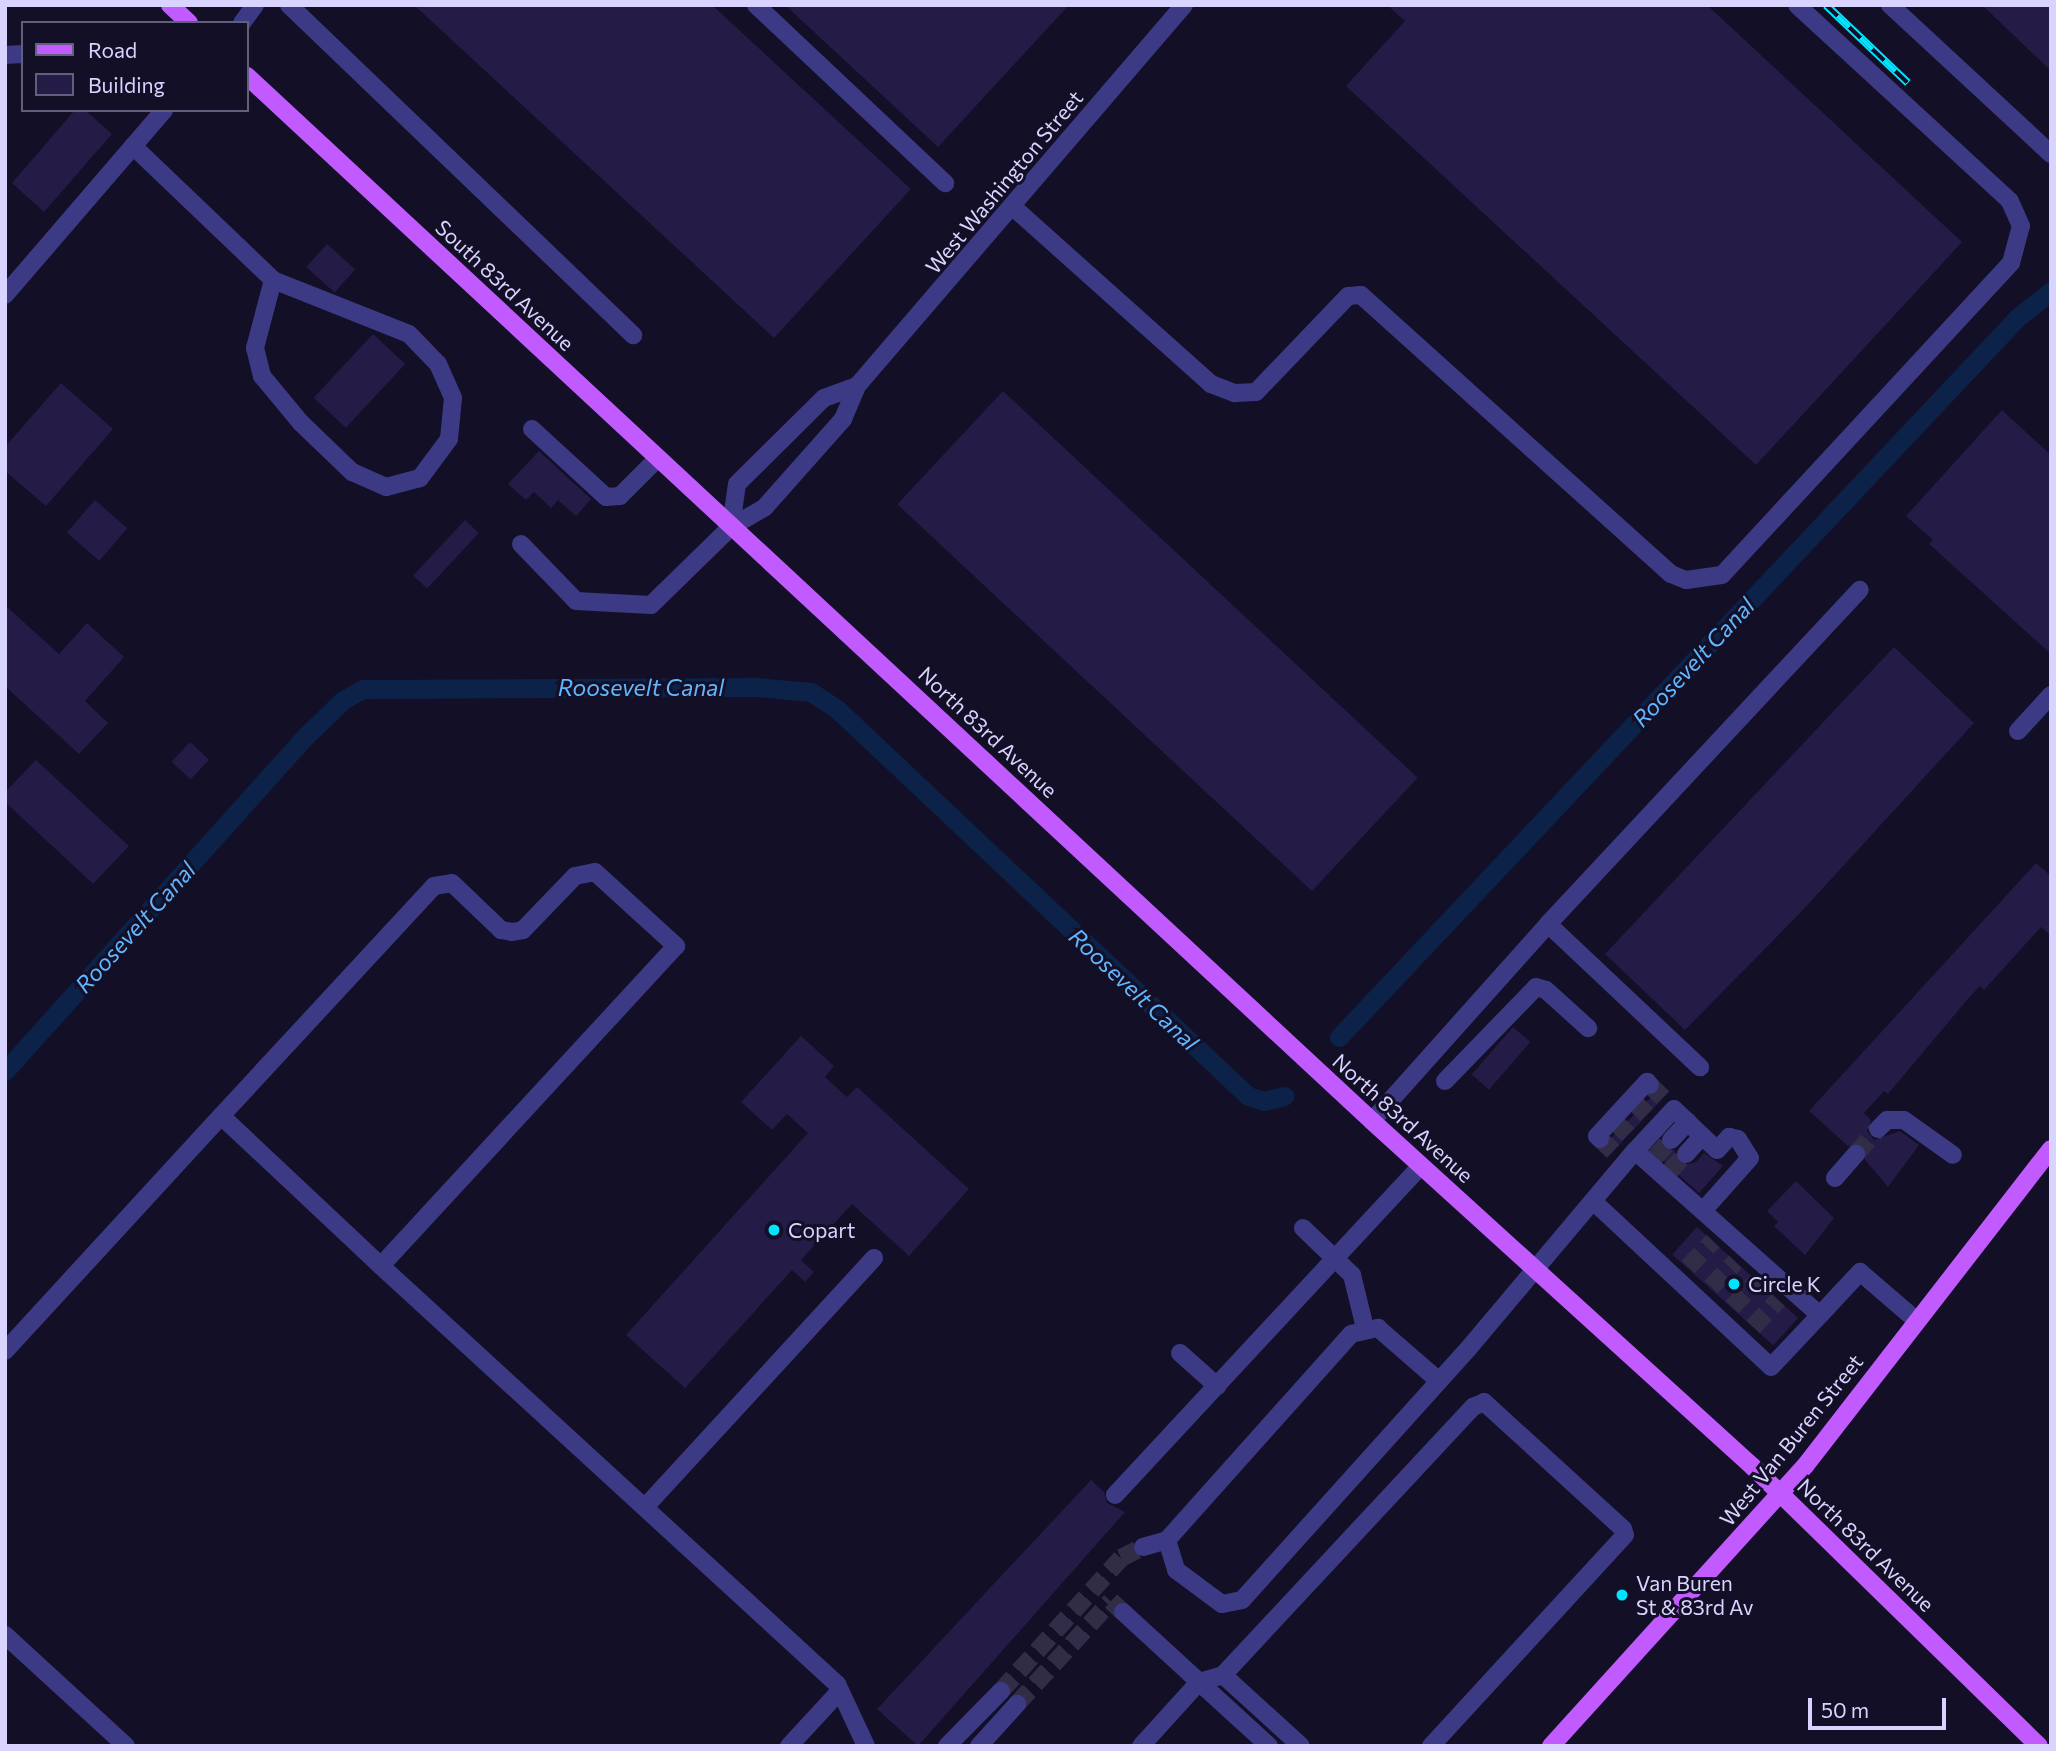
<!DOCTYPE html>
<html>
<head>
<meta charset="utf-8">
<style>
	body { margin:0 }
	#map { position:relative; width:2056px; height:1751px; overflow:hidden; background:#130f26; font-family:Commissioner,sans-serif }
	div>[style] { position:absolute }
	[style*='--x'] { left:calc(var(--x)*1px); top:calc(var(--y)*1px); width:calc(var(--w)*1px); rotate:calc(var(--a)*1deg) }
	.canal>* { height:19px; margin:-9.5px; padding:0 9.5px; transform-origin:9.5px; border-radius:9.5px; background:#0c2248 }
	.building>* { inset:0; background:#241b47; transform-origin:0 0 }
	.minor-tunnel>* { height:18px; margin-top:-9px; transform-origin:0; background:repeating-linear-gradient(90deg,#312d47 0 18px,transparent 0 27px) }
	.minor>* { height:18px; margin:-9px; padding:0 9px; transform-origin:9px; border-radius:9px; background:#3d3a85 }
	.major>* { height:18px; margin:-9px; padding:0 9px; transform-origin:9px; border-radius:9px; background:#c25bff }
	.rail>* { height:8px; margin-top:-4px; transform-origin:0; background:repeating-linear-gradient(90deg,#130f26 0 16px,#00e5ff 0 32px); box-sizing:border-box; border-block:2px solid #00e5ff }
	.dots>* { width:19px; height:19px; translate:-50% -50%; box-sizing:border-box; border:4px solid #130f26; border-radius:50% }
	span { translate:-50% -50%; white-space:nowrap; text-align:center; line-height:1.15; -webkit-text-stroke:6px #130f26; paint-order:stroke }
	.street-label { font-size:21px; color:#d9d4ff }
	.poi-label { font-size:21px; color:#d9d4ff }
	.left { translate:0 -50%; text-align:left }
	.water-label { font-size:23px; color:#62b6ff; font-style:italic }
	.frame { position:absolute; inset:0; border:7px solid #d9d4ff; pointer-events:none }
	.legend { position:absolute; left:21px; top:21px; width:228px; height:91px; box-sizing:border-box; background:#130f26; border:2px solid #625e7d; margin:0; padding:9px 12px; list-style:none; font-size:21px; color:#d9d4ff }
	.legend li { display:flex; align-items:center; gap:14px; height:35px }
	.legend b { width:35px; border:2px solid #625e7d }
	.scale { position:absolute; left:1808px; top:1698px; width:138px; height:32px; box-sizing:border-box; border:4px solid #d9d4ff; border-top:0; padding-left:9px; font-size:21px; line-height:24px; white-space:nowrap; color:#d9d4ff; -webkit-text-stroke:5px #130f26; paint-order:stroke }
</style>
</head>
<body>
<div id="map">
	<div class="canal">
		<i style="--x:1339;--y:1037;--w:990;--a:-46.68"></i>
		<i style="--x:2018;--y:317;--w:42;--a:-38.2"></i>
		<i style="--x:5;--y:1071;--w:452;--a:-48.1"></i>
		<i style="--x:307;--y:735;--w:50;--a:-44.2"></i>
		<i style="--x:343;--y:700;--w:23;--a:-29"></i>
		<i style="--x:363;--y:689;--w:393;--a:-0.3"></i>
		<i style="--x:756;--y:687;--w:55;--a:5.2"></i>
		<i style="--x:811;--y:692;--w:31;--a:33"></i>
		<i style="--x:837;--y:709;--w:565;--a:43.28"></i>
		<i style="--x:1248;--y:1096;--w:17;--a:17"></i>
		<i style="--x:1264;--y:1101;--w:21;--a:-14"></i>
	</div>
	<div class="building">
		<i style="clip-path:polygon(414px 5px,712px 5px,911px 189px,774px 338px)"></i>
		<i style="clip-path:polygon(785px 5px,1069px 5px,938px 147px)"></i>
		<i style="clip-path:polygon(1387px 5px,1707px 5px,1962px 242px,1756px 465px,1346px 86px,1405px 21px)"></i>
		<i style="clip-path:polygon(1982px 5px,2051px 5px,2051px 71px)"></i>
		<i style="clip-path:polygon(75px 110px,85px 110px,112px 134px,44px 212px,12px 183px)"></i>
		<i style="left:327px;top:244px;width:38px;height:31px;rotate:42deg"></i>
		<i style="left:373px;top:334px;width:44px;height:87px;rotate:43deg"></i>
		<i style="clip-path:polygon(61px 383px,113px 429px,46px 506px,5px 471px,5px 447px)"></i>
		<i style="left:1003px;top:391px;width:567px;height:155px;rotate:43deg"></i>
		<i style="clip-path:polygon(2002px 410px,2051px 455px,2051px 654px,1929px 544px,1933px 540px,1906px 516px)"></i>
		<i style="clip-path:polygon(539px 451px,591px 499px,576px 516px,558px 500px,551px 508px,534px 492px,526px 500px,508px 484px)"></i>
		<i style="left:95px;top:500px;width:43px;height:43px;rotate:41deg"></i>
		<i style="left:465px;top:520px;width:19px;height:76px;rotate:43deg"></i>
		<i style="clip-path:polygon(5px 605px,59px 654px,87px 623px,124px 657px,85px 701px,108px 723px,79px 754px,5px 686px)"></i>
		<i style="clip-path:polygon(1894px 647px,1974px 723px,1802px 911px,1685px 1030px,1605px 954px)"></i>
		<i style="left:190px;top:742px;width:26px;height:27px;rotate:43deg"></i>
		<i style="clip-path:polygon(36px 760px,129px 846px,93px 884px,5px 802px,5px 792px)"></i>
		<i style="clip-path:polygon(2036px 863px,2051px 876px,2051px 936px,2041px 927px,1984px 990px,1980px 986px,1967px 1000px,1888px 1094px,1884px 1091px,1864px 1113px,1871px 1120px,1867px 1131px,1874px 1140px,1900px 1131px,1919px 1145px,1888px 1187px,1865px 1160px,1864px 1146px,1848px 1146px,1809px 1111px)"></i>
		<i style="left:1513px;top:1027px;width:23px;height:63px;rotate:41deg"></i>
		<i style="clip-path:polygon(801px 1036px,834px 1066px,825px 1077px,847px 1097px,857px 1087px,969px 1189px,909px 1256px,852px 1204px,801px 1260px,814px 1272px,805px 1282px,792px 1270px,685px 1388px,626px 1335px,808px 1133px,787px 1114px,772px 1130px,741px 1102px)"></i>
		<i style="clip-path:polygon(1661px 1087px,1668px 1093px,1607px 1158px,1599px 1150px,1608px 1146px,1611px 1138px)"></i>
		<i style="clip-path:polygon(1660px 1142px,1664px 1149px,1675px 1150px,1676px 1158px,1683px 1165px,1696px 1162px,1704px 1153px,1723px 1166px,1699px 1193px,1652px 1151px)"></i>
		<i style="clip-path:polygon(1796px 1181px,1834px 1218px,1805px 1255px,1774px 1226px,1778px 1222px,1767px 1211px)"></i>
		<i style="left:1697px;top:1227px;width:136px;height:37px;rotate:42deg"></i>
		<i style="clip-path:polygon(1091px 1480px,1104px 1492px,1107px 1503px,1125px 1512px,918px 1746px,877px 1709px)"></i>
	</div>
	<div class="minor-tunnel">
		<i style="--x:1650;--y:1085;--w:18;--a:45"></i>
		<i style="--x:1634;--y:1102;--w:18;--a:45"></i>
		<i style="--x:1615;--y:1122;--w:19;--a:43"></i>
		<i style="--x:1600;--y:1139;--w:18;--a:43"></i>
		<i style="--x:1856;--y:1154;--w:33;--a:-49"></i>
		<i style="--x:1654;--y:1158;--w:25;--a:-47"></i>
		<i style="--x:1669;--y:1172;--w:25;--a:-47"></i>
		<i style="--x:1688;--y:1267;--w:36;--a:-46"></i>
		<i style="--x:1711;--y:1287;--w:35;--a:-46"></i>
		<i style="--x:1732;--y:1307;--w:36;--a:-46"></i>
		<i style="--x:1753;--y:1327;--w:37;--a:-47"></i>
		<i style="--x:1001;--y:1691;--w:179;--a:-47.9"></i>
		<i style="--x:1121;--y:1558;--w:25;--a:-27"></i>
		<i style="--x:1017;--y:1704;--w:139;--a:-47.6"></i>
		<i style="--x:1111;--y:1601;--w:16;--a:43"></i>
	</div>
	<div class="minor">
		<i style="--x:289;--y:5;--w:477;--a:43.8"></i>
		<i style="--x:756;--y:5;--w:260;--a:43.3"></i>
		<i style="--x:1890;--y:5;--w:219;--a:42.8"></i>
		<i style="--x:242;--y:23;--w:22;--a:-54"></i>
		<i style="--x:5;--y:55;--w:18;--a:-3"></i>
		<i style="--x:133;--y:146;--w:194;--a:43.7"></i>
		<i style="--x:273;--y:280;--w:146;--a:21.7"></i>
		<i style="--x:409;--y:334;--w:42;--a:46"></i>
		<i style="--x:438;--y:364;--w:37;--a:66"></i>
		<i style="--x:453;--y:398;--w:41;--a:95.6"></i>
		<i style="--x:449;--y:439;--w:49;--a:126.6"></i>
		<i style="--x:420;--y:478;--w:35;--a:165"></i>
		<i style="--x:386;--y:487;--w:37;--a:-156"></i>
		<i style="--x:352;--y:472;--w:71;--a:-136.1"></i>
		<i style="--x:301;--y:423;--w:61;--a:-129.7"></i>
		<i style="--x:262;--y:376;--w:29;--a:-104"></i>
		<i style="--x:255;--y:348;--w:70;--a:-75.2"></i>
		<i style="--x:1013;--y:207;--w:266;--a:41.8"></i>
		<i style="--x:1211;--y:384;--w:26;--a:21"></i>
		<i style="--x:1235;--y:393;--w:21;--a:-3"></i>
		<i style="--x:1256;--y:392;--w:133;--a:-46.2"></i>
		<i style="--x:1348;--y:296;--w:13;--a:-4"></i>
		<i style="--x:1361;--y:295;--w:417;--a:42"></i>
		<i style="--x:1671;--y:574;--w:16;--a:22"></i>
		<i style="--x:1686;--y:580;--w:36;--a:-8"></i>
		<i style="--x:1722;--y:575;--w:425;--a:-47.2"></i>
		<i style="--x:2011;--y:263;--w:38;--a:-75"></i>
		<i style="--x:2021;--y:226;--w:27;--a:-114"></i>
		<i style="--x:2010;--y:201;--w:289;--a:-137.4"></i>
		<i style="--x:5;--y:295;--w:244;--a:-49.3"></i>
		<i style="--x:532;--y:429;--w:100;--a:42.6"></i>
		<i style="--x:606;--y:497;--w:14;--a:-4"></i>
		<i style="--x:620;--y:496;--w:54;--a:-45"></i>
		<i style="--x:731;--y:527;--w:43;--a:-82.1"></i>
		<i style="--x:737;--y:484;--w:122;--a:-44.7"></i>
		<i style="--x:824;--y:398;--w:35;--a:-20"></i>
		<i style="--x:521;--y:544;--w:79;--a:46"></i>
		<i style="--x:576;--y:601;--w:75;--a:3.1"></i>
		<i style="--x:651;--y:605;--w:112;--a:-44.3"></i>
		<i style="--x:731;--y:527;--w:39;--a:-30"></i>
		<i style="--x:765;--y:507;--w:118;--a:-48.4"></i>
		<i style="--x:843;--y:419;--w:36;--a:-67"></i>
		<i style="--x:857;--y:386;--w:502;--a:-49.36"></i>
		<i style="--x:2018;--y:731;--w:49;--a:-47.5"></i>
		<i style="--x:1548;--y:924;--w:209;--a:43.3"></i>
		<i style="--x:1445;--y:1081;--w:131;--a:-45.9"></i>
		<i style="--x:1536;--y:987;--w:10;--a:17"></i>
		<i style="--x:1546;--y:990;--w:57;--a:42.1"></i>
		<i style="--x:1372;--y:1121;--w:264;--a:-48.2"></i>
		<i style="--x:1548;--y:924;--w:457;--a:-47"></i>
		<i style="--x:1878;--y:1129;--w:13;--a:-45"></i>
		<i style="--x:1887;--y:1120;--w:17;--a:0"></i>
		<i style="--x:1904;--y:1120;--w:60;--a:35.5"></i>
		<i style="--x:1600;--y:1139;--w:4;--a:-135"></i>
		<i style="--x:1597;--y:1136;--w:74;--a:-47.2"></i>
		<i style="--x:1647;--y:1082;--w:4;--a:45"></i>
		<i style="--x:1671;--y:1140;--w:25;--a:-47"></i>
		<i style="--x:1635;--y:1151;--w:57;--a:-47.1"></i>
		<i style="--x:1674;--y:1109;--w:59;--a:43.6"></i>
		<i style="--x:1717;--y:1150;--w:18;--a:-47"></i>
		<i style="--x:1729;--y:1137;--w:9;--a:13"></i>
		<i style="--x:1738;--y:1139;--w:22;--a:58"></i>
		<i style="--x:1750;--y:1158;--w:71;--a:131.6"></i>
		<i style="--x:1686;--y:1154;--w:24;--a:-48"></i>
		<i style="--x:1835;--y:1178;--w:32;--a:-49"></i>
		<i style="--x:1593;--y:1201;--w:243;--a:43"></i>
		<i style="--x:1771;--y:1367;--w:71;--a:-46.7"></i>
		<i style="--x:1303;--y:1228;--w:68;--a:43.8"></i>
		<i style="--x:1352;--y:1275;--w:55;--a:76.2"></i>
		<i style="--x:381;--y:1266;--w:619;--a:42.51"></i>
		<i style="--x:837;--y:1684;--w:68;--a:64.9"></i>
		<i style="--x:5;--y:1351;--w:319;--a:-47.4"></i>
		<i style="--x:221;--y:1116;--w:313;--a:-47.2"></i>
		<i style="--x:434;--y:886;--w:18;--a:-9"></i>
		<i style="--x:452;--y:883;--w:68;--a:43.8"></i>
		<i style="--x:501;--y:930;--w:11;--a:10"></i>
		<i style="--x:512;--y:932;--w:11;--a:-10"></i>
		<i style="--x:523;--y:930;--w:75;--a:-46.1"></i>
		<i style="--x:575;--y:876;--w:20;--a:-11"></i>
		<i style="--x:595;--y:872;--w:110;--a:42.4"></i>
		<i style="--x:676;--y:946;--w:435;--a:132.7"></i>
		<i style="--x:381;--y:1266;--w:219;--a:-136.8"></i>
		<i style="--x:1180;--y:1353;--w:50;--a:41.7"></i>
		<i style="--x:1115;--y:1495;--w:449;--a:-47.1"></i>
		<i style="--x:646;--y:1506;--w:337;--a:-47.4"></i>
		<i style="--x:1167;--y:1540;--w:276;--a:-48.2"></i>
		<i style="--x:1351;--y:1334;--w:28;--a:-13"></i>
		<i style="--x:1378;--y:1328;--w:81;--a:41"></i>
		<i style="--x:1143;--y:1547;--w:25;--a:-16"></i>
		<i style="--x:1167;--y:1540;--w:31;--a:73"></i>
		<i style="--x:1176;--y:1570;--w:57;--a:36.5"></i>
		<i style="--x:1222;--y:1604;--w:20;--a:-11"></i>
		<i style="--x:1242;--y:1600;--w:338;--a:-48"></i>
		<i style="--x:1468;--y:1349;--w:259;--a:-49.9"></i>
		<i style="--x:1635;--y:1151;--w:247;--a:41.6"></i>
		<i style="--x:1820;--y:1315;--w:59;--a:-47.1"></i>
		<i style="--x:1860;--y:1272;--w:75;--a:40.7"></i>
		<i style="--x:1123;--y:1612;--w:103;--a:42.6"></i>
		<i style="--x:1199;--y:1682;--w:86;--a:132.2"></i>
		<i style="--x:5;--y:1635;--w:164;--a:42.5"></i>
		<i style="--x:1223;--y:1675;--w:105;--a:42.3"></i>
		<i style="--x:1199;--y:1682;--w:25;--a:-16"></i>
		<i style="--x:1223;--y:1675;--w:367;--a:-47"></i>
		<i style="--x:1473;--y:1407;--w:12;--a:-24"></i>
		<i style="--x:1484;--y:1402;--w:188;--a:42.4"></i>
		<i style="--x:1623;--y:1529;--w:6;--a:72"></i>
		<i style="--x:1625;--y:1535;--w:287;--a:132.6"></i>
		<i style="--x:1199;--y:1682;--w:95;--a:42.4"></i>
		<i style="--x:789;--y:1746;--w:75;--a:-47.2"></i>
		<i style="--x:947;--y:1746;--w:77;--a:-45.5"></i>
		<i style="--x:979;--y:1746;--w:57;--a:-47.9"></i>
	</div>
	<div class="major">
		<i style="--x:170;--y:5;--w:26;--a:43"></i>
		<i style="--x:247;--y:76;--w:1535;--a:42.89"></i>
		<i style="--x:1372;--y:1121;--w:513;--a:42.24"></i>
		<i style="--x:1752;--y:1466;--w:401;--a:44.3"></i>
		<i style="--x:1551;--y:1746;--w:378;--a:-47.8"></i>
		<i style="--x:1805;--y:1466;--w:401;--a:-52.2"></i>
	</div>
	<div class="rail">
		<i style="--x:1826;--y:5;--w:113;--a:43.6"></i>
	</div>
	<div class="dots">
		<i style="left:774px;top:1230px;background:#00e5ff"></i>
		<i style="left:1734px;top:1284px;background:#00e5ff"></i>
		<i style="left:1622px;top:1595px;background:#00e5ff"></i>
	</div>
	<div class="street-label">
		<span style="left:1004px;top:182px;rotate:-50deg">West Washington Street</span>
		<span style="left:505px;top:285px;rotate:43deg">South 83rd Avenue</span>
		<span style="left:988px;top:732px;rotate:43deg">North 83rd Avenue</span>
		<span style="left:1403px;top:1118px;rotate:42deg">North 83rd Avenue</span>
		<span style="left:1791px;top:1440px;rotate:-51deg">West Van Buren Street</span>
		<span style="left:1866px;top:1545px;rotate:44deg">North 83rd Avenue</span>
	</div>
	<div class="poi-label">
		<span class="left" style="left:788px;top:1230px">Copart</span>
		<span class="left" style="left:1748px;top:1284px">Circle K</span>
		<span class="left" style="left:1636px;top:1595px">Van Buren<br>St &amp; 83rd Av</span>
	</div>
	<div class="water-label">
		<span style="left:1693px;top:662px;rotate:-47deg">Roosevelt Canal</span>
		<span style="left:641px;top:687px">Roosevelt Canal</span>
		<span style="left:135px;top:927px;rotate:-48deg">Roosevelt Canal</span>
		<span style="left:1134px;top:989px;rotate:43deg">Roosevelt Canal</span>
	</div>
	<div class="frame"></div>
	<ul class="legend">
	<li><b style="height:9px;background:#c25bff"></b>Road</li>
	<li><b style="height:19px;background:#241b47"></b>Building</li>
	</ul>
	<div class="scale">50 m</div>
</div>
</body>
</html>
